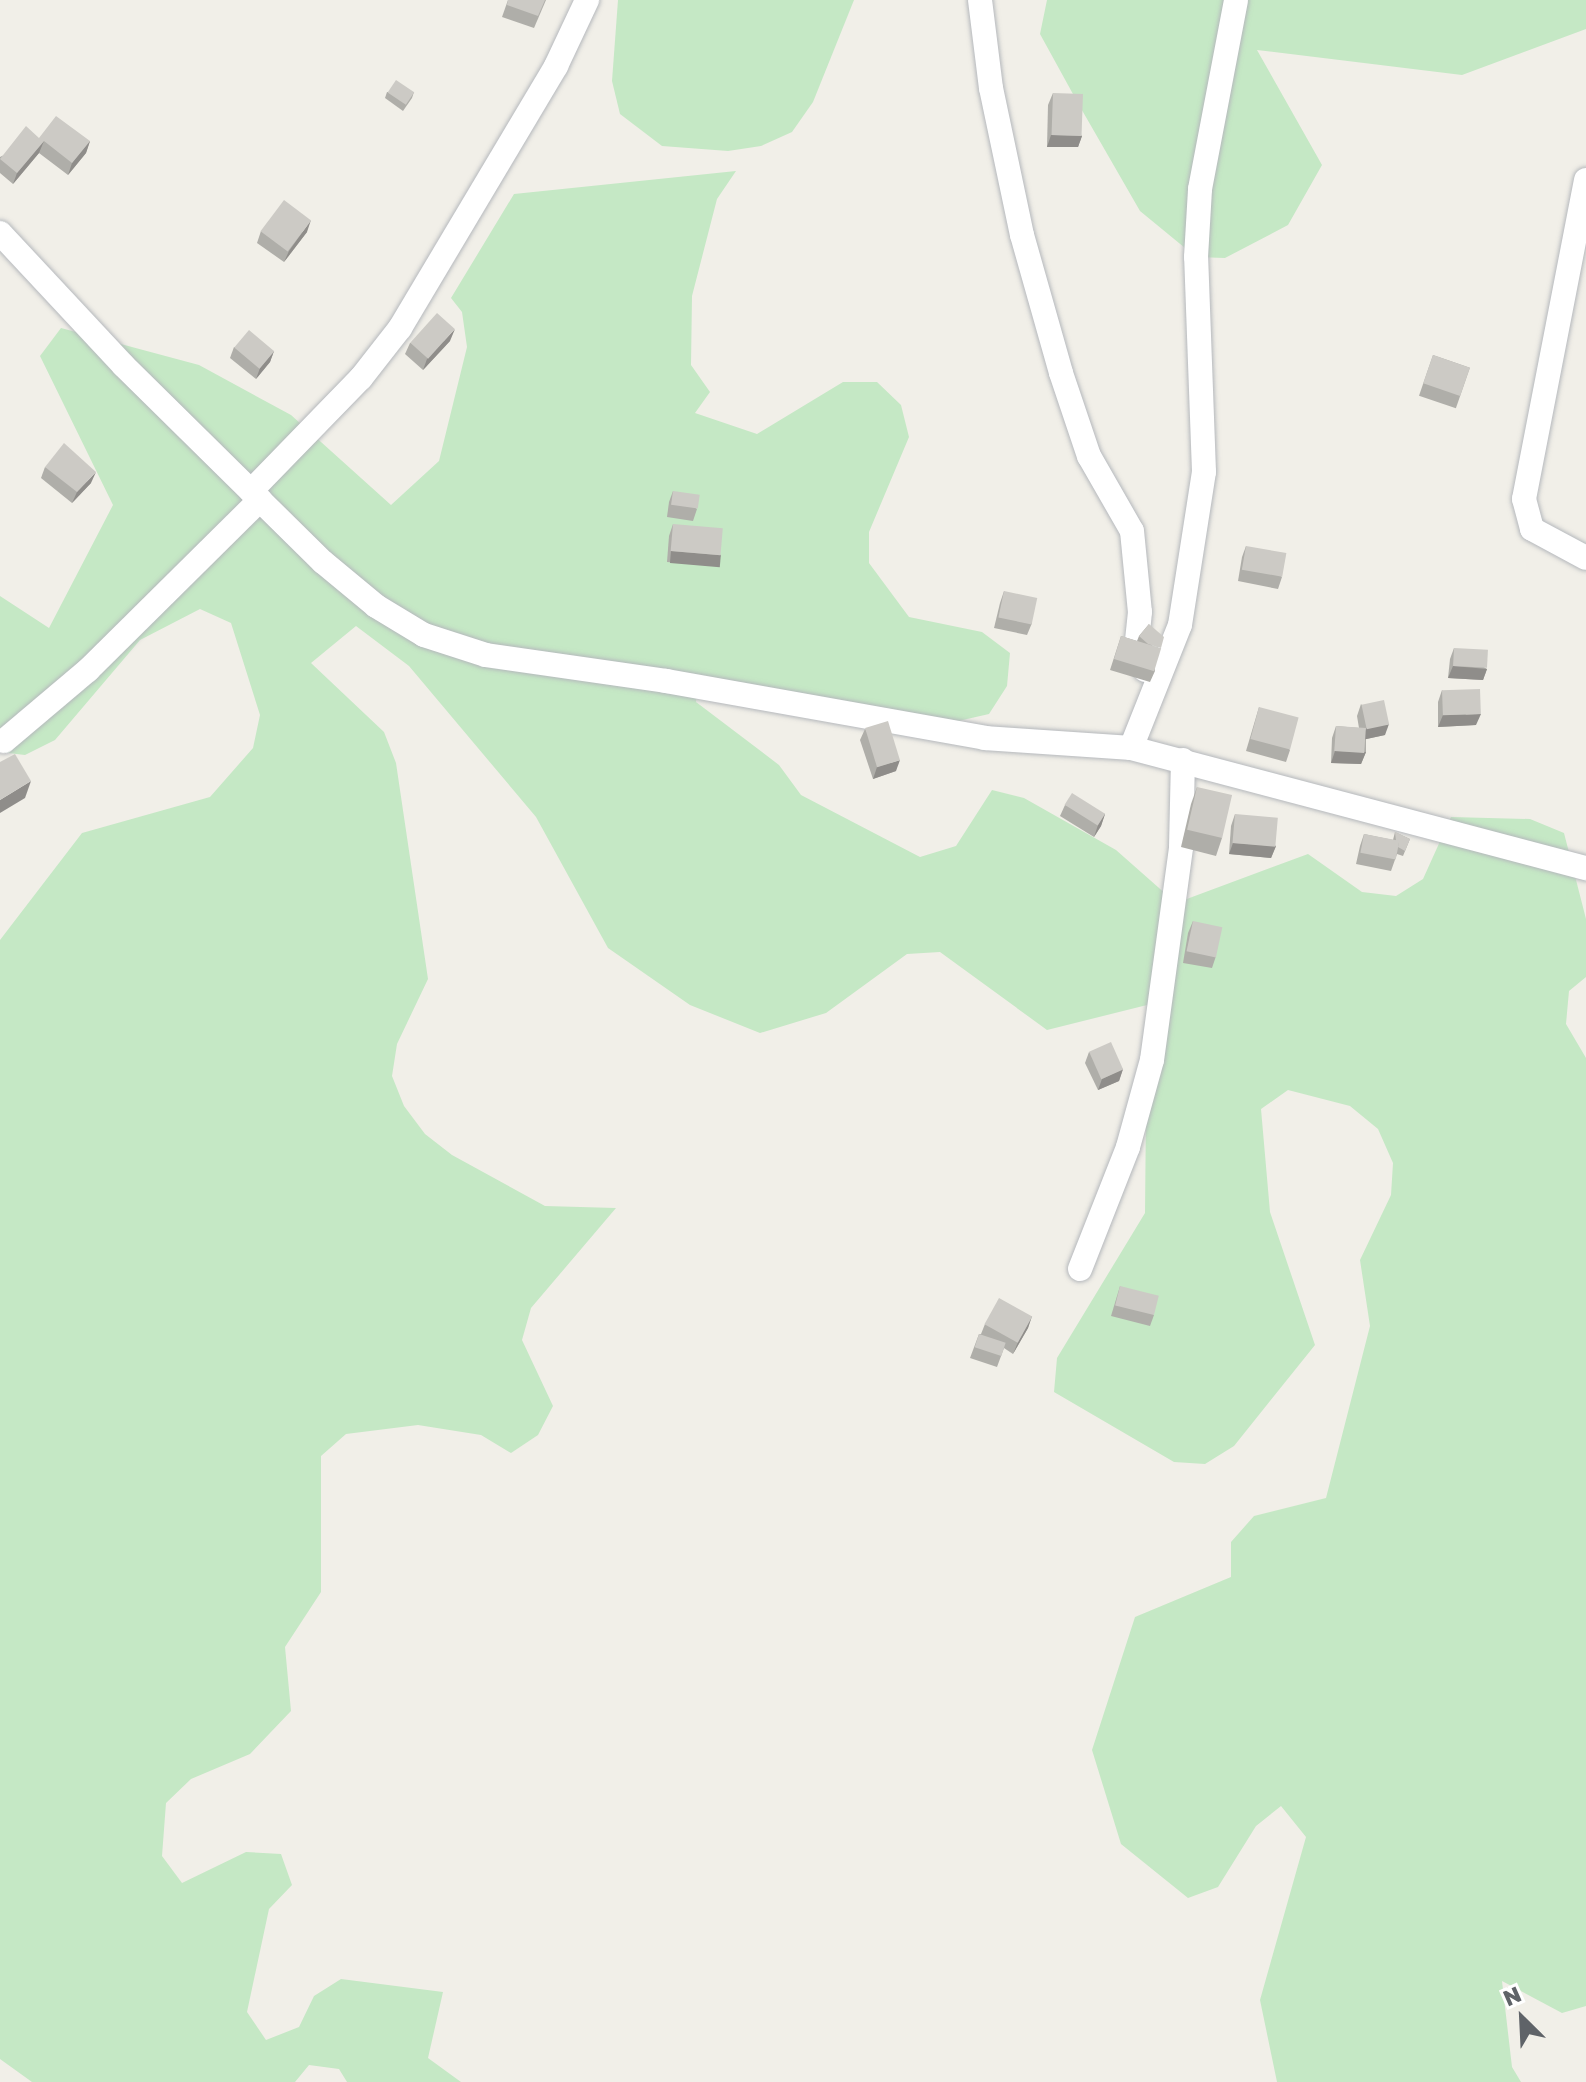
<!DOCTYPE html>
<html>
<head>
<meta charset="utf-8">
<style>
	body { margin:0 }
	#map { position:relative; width:1586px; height:2082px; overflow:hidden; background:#f1efe8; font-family:"Golos Text",sans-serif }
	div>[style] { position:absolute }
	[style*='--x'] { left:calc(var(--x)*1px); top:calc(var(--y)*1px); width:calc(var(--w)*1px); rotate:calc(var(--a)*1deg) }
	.green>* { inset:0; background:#c5e8c5 }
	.roads { filter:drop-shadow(0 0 2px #b5b8bc) drop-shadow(0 0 2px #b5b8bc) }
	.minor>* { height:24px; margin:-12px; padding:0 12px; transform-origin:12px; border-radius:12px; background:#fff }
	.wall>* { inset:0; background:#afaea9; transform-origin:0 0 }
	.shaded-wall>* { inset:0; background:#8f8d8a; transform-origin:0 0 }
	.building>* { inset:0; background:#cccac5; transform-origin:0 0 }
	span { translate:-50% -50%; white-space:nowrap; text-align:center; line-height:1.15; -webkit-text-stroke:7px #fff; paint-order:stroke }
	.north { position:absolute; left:1482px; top:1978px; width:80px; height:80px; -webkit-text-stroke:6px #fff; paint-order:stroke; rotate:336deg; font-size:22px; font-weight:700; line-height:32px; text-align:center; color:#5f6368 }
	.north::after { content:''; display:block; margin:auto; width:28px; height:36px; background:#5f6368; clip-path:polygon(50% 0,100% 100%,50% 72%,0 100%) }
</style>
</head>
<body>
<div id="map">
	<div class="green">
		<i style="clip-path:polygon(618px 0,854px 0,813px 102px,792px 132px,761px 146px,728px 151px,662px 146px,620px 114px,612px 81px)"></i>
		<i style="clip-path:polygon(1047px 0,1586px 0,1586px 29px,1462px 75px,1257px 50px,1322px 165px,1288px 225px,1225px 258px,1196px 257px,1140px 211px,1079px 105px,1040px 34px)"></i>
		<i style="clip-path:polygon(736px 171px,717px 199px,692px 296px,691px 365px,710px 392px,695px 413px,757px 434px,843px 382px,877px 382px,901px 405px,909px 437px,869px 532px,869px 563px,909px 617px,982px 632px,1010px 653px,1007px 686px,989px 714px,954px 722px,699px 676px,696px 702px,779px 765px,801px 795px,920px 857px,956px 846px,992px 790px,1024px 798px,1116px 850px,1176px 903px,1308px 854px,1362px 892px,1396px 896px,1423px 879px,1451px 817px,1530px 819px,1564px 833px,1586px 919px,1586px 977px,1569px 991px,1566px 1024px,1586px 1058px,1586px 2006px,1562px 2013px,1502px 1981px,1512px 2067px,1521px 2082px,1277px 2082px,1260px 2000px,1306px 1837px,1281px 1806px,1256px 1826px,1218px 1887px,1188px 1898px,1121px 1844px,1092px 1750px,1135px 1617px,1231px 1577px,1231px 1542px,1254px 1516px,1326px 1498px,1370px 1326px,1360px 1260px,1391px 1195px,1393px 1163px,1378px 1129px,1350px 1106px,1288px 1090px,1261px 1109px,1270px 1212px,1315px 1345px,1234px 1446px,1205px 1464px,1174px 1462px,1054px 1392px,1057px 1358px,1145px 1213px,1147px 1005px,1047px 1030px,940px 952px,907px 954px,826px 1013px,760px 1033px,690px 1005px,608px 948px,536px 817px,409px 666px,356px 626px,311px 663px,384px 732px,396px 763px,428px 979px,397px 1044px,392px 1076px,404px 1106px,425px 1134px,452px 1155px,545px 1206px,616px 1208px,531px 1308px,522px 1340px,553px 1406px,538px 1435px,511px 1453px,481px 1435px,418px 1425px,346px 1434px,321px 1456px,321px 1592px,285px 1647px,291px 1711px,250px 1754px,191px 1779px,166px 1803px,162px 1856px,182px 1883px,246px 1852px,281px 1854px,292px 1885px,269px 1909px,247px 2012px,266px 2040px,299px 2027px,314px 1996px,341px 1979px,443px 1992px,428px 2058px,461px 2082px,347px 2082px,339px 2069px,309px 2065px,295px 2082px,32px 2082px,0 2059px,0 940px,82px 833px,210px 797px,253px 748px,260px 715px,231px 623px,200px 609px,140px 640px,55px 740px,25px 755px,0 752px,0 596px,49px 628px,113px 505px,40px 356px,61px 328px,199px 365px,291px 415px,391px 505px,439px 461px,467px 347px,462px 312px,451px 298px,514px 194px)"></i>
	</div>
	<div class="roads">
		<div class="minor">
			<i style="--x:980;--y:0;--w:89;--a:82.9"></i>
			<i style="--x:991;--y:88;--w:150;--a:78.1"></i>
			<i style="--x:1022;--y:235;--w:143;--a:74.2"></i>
			<i style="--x:1061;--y:373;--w:88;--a:71.4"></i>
			<i style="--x:1089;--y:456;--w:86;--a:60.2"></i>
			<i style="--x:1132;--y:531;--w:81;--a:84.4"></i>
			<i style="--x:1140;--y:612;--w:30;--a:96"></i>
			<i style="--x:1137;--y:642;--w:29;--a:74"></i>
			<i style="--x:1586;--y:180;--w:325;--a:101"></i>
			<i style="--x:1524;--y:499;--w:31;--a:75"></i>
			<i style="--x:1532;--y:529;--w:61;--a:28.2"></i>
			<i style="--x:0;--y:233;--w:180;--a:47"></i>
			<i style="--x:123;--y:365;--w:281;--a:44.6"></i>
			<i style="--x:323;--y:562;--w:69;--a:39.7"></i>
			<i style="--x:376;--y:606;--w:56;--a:31.1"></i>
			<i style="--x:424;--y:635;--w:65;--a:17.9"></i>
			<i style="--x:486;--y:655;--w:182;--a:8.2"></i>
			<i style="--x:666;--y:681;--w:324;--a:10.1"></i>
			<i style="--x:985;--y:738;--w:146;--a:3.9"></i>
			<i style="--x:1131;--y:748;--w:471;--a:14.8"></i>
			<i style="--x:251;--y:491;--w:158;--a:-45.8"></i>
			<i style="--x:361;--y:378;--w:63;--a:-52"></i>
			<i style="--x:400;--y:328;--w:305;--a:-59.2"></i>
			<i style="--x:556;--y:66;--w:73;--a:-64.8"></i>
			<i style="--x:4;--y:741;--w:110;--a:-40.2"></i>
			<i style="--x:88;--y:670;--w:242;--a:-44.7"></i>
			<i style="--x:1131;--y:748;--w:132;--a:-68.3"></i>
			<i style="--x:1180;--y:625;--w:155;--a:-81.1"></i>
			<i style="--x:1204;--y:472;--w:215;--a:-92.1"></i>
			<i style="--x:1196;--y:257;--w:68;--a:-86.6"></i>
			<i style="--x:1200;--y:189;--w:192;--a:-79.2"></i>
			<i style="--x:1080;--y:1269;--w:131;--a:-68.5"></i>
			<i style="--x:1128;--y:1147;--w:90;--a:-74.6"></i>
			<i style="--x:1152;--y:1060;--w:215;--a:-82.2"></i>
			<i style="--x:1181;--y:847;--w:87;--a:-88.7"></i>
		</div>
	</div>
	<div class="wall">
		<i style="clip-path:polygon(508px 0,546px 0,534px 28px,502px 17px)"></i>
		<i style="clip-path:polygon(387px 92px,414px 92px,412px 98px,403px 111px,385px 98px)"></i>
		<i style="clip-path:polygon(1053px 93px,1082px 136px,1078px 147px,1047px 147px,1048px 105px)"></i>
		<i style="clip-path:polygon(39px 138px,90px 141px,86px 153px,68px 175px,39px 153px,13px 184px,0 173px,0 157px)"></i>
		<i style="clip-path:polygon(261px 231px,307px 232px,284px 262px,257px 243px)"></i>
		<i style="clip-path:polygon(450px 341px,423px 370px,405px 354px,410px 343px)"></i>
		<i style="clip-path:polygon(234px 347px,274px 351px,270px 362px,256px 379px,230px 358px)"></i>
		<i style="left:1433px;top:355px;width:39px;height:43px;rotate:19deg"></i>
		<i style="clip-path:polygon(45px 467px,91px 483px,72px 503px,41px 478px)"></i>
		<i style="clip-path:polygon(673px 491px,697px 509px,693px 521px,667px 517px,669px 502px)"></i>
		<i style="clip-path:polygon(673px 524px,721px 555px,717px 566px,667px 562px,669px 536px)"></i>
		<i style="clip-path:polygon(1246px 546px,1282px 577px,1278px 589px,1238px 581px,1242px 557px)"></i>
		<i style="clip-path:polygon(1004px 591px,1032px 623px,1027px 635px,994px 628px,1000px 603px)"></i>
		<i style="clip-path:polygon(1149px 624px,1155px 671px,1150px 682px,1110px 670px,1121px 636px,1137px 641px,1139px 636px)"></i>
		<i style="clip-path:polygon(1454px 648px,1487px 669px,1483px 680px,1448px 678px,1450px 659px)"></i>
		<i style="clip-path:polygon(1442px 690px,1476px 725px,1438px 727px,1438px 702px)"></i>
		<i style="clip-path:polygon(1361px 704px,1385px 735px,1366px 739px,1366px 752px,1361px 764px,1331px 763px,1332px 738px,1336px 726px,1359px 728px,1357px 716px)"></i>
		<i style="clip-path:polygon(1259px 707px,1290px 750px,1286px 762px,1246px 751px)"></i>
		<i style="clip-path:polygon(865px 729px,896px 771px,873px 779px,860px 740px)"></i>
		<i style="clip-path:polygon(1197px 787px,1222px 838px,1216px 856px,1181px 847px,1191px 804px)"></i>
		<i style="clip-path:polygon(1065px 805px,1105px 814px,1101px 826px,1094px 837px,1060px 816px)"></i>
		<i style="clip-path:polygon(1235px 814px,1276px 846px,1271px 858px,1229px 854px,1231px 826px)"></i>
		<i style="clip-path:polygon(1395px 832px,1410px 839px,1403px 856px,1397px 854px,1391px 871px,1356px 864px,1360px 846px,1364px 834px,1393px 840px)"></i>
		<i style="clip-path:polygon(1193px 921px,1216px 956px,1212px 968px,1183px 963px,1188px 933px)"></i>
		<i style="clip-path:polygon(1089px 1052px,1123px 1069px,1119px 1081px,1098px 1090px,1085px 1063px)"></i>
		<i style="clip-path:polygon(1120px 1286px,1154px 1315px,1150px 1326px,1111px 1316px)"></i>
		<i style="clip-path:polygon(1032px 1316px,1028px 1328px,1013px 1354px,1004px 1348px,997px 1367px,970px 1358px,979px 1334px,981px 1334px,985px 1324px)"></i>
	</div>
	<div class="shaded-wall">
		<i style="clip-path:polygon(1051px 135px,1082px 136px,1078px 147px,1047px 147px)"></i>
		<i style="clip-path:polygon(44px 141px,39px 153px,13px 184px,17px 173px)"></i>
		<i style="clip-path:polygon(90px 141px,86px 153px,68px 175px,72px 163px)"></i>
		<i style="clip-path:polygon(311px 220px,307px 232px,284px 262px,289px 251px)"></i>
		<i style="clip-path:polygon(455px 329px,450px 341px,423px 370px,427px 359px)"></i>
		<i style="clip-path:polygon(274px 351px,270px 362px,256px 379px,260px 368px)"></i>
		<i style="clip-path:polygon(96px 472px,91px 483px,72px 503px,77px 492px)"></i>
		<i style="left:671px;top:551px;width:50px;height:12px;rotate:5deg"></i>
		<i style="clip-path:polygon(1453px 666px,1487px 669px,1483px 680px,1448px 678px)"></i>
		<i style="clip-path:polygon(1481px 714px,1476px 725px,1438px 727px,1443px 715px)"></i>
		<i style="clip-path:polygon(1389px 724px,1385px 735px,1362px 740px,1366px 728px)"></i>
		<i style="clip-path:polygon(1335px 751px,1366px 752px,1361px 764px,1331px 763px)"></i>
		<i style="clip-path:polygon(900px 760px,896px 771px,873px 779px,877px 767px)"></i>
		<i style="clip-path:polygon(31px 781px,25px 798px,0 813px,0 800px)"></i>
		<i style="clip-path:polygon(1105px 814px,1101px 826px,1094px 837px,1098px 825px)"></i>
		<i style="clip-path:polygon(1233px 843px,1276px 846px,1271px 858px,1229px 854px)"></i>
		<i style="clip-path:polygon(1123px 1069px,1119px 1081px,1098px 1090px,1102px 1079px)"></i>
		<i style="clip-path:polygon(1032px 1316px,1028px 1328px,1013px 1354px,1018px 1342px)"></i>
	</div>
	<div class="building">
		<i style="clip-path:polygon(508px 0,545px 0,538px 16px,507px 5px)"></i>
		<i style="left:396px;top:80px;width:22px;height:15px;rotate:34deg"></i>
		<i style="left:1053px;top:93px;width:30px;height:42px;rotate:2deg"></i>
		<i style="clip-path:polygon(56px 116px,90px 141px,72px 163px,44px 141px,17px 173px,0 159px,26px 126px,39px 138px)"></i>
		<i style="left:284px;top:200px;width:34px;height:39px;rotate:37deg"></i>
		<i style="left:437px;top:313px;width:24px;height:40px;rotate:42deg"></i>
		<i style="left:249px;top:330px;width:33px;height:23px;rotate:40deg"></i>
		<i style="left:1433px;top:355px;width:39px;height:30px;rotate:19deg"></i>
		<i style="clip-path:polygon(64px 443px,96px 472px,77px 492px,45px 467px)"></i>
		<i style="left:673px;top:491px;width:27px;height:14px;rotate:8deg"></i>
		<i style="left:673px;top:524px;width:50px;height:27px;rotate:5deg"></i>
		<i style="left:1246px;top:546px;width:41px;height:24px;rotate:10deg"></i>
		<i style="left:1004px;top:591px;width:34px;height:27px;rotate:12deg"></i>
		<i style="clip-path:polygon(1149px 624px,1164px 637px,1161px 648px,1148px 644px,1139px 636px)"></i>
		<i style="left:1121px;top:636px;width:42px;height:24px;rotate:17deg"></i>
		<i style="left:1454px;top:648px;width:34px;height:18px;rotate:3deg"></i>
		<i style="left:1480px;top:689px;width:25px;height:38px;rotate:88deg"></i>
		<i style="left:1384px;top:700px;width:25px;height:23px;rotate:78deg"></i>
		<i style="left:1259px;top:707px;width:41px;height:33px;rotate:15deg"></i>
		<i style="left:888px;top:721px;width:41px;height:24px;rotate:73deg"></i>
		<i style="left:1336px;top:726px;width:30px;height:25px;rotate:4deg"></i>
		<i style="clip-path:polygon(15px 754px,31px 781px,0 800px,0 762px)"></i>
		<i style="left:1197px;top:787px;width:36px;height:44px;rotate:13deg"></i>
		<i style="left:1072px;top:793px;width:39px;height:14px;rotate:32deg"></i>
		<i style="left:1235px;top:814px;width:43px;height:29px;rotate:5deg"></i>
		<i style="clip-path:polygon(1395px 832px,1410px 839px,1405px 851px,1398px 847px,1399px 841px,1396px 841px)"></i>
		<i style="left:1364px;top:834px;width:36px;height:19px;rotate:11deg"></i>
		<i style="left:1193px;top:921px;width:30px;height:31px;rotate:12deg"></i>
		<i style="left:1111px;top:1042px;width:30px;height:24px;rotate:66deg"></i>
		<i style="left:1120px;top:1286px;width:40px;height:20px;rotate:14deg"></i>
		<i style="left:999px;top:1298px;width:38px;height:30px;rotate:29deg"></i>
		<i style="left:979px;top:1334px;width:28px;height:14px;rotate:18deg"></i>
	</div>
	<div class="north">N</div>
</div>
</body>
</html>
